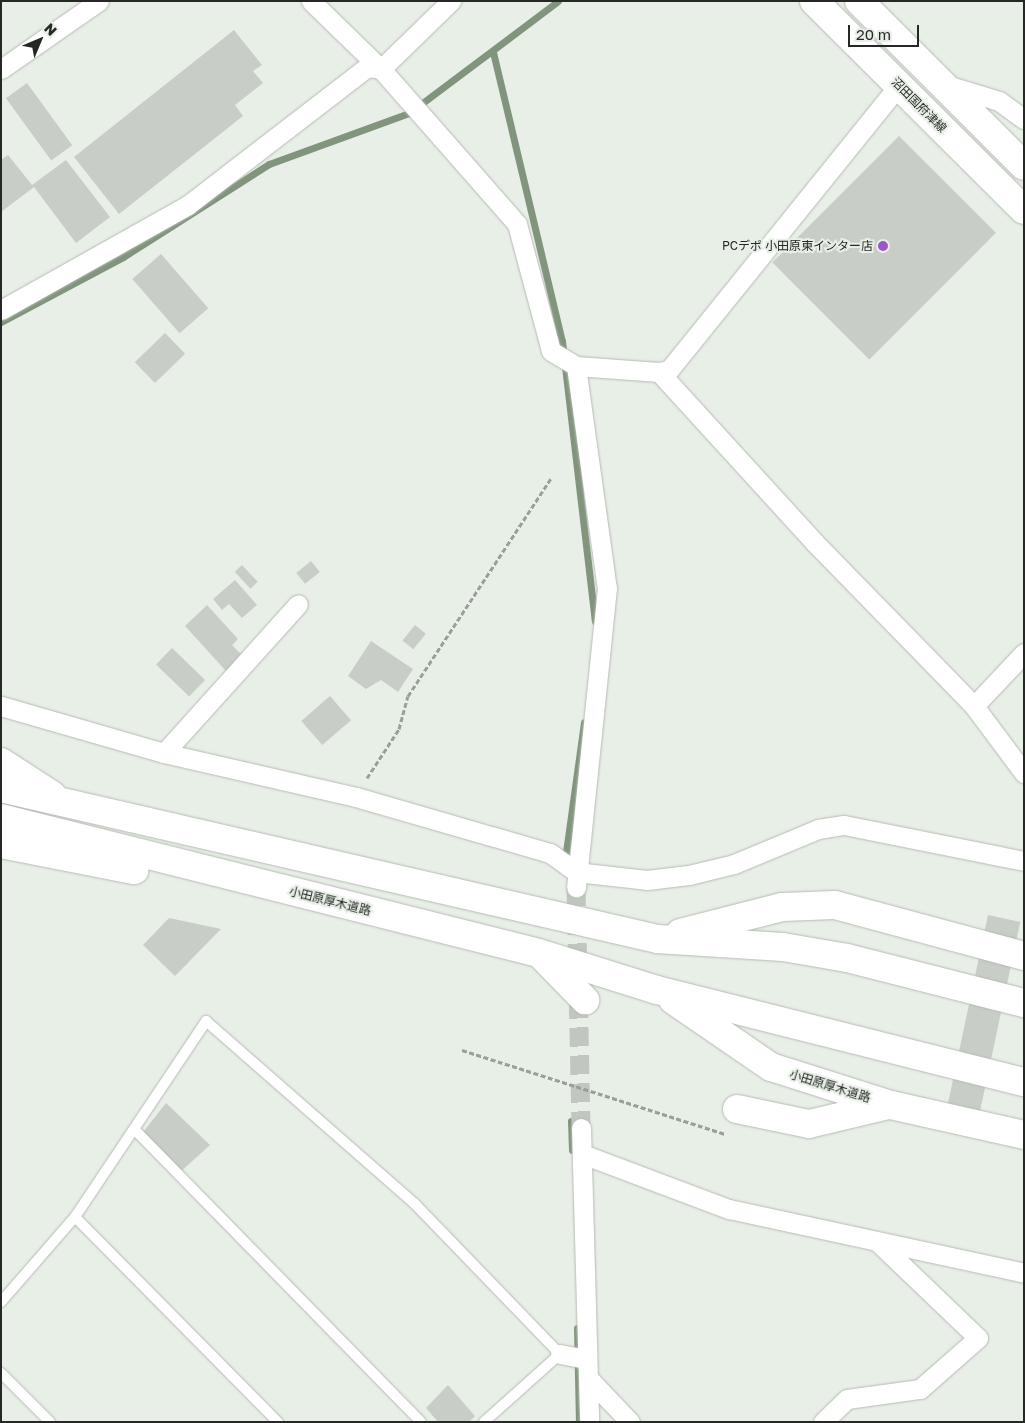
<!DOCTYPE html>
<html>
<head>
<meta charset="utf-8">
<style>
	body { margin:0 }
	#map { position:relative; width:1025px; height:1423px; overflow:hidden; background:#e8efe7; font-family:"Golos Text","Noto Sans JP",sans-serif }
	div>[style] { position:absolute }
	[style*='--x'] { left:calc(var(--x)*1px); top:calc(var(--y)*1px); width:calc(var(--w)*1px); rotate:calc(var(--a)*1deg) }
	.stream>* { height:7px; margin:-3.5px; padding:0 3.5px; transform-origin:3.5px; border-radius:3.5px; background:#81957c }
	.building>* { inset:0; background:#c8cec7; transform-origin:0 0 }
	.street-tunnel>* { height:19px; margin-top:-9.5px; transform-origin:0; background:repeating-linear-gradient(90deg,#c1c7c0 0 19px,transparent 0 28px) }
	.path>* { height:3px; margin-top:-1.5px; transform-origin:0; background:repeating-linear-gradient(90deg,#9a9f99 0 5px,transparent 0 7.5px) }
	.roads { filter:drop-shadow(0 0 1px #b5bbb3) drop-shadow(0 0 1px #b5bbb3) }
	.lane>* { height:10px; margin:-5px; padding:0 5px; transform-origin:5px; border-radius:5px; background:#fff }
	.street>* { height:19px; margin:-9.5px; padding:0 9.5px; transform-origin:9.5px; border-radius:9.5px; background:#fff }
	.secondary>* { height:28px; margin:-14px; padding:0 14px; transform-origin:14px; border-radius:14px; background:#fff }
	.highway>* { height:28px; margin:-14px; padding:0 14px; transform-origin:14px; border-radius:14px; background:#fff }
	.dots>* { width:14px; height:14px; translate:-50% -50%; box-sizing:border-box; border:2px solid #e8efe7; border-radius:50% }
	span { translate:-50% -50%; white-space:nowrap; text-align:center; line-height:1.15; -webkit-text-stroke:4px #e8efe7; paint-order:stroke }
	.street-label { font-size:12px; color:#252825 }
	.poi-label { font-size:12px; color:#252825 }
	.right { translate:-100% -50%; text-align:right }
	.frame { position:absolute; inset:0; border:2px solid #252825; pointer-events:none }
	.north { position:absolute; left:15px; top:15px; width:50px; height:50px; -webkit-text-stroke:4px #e8efe7; paint-order:stroke; rotate:45deg; font-size:14px; font-weight:700; line-height:20px; text-align:center; color:#252825 }
	.north::after { content:''; display:block; margin:auto; width:18px; height:22px; background:#252825; clip-path:polygon(50% 0,100% 100%,50% 72%,0 100%) }
	.scale { position:absolute; left:848px; top:25px; width:71px; height:22px; box-sizing:border-box; border:2px solid #252825; border-top:0; padding-left:6px; font-size:15px; line-height:18px; white-space:nowrap; color:#252825; -webkit-text-stroke:4px #e8efe7; paint-order:stroke }
</style>
</head>
<body>
<div id="map">
	<div class="stream">
		<i style="--x:493;--y:52;--w:297;--a:76.6"></i>
		<i style="--x:562;--y:341;--w:282;--a:83.3"></i>
		<i style="--x:1;--y:322;--w:138;--a:-28"></i>
		<i style="--x:123;--y:257;--w:173;--a:-32.5"></i>
		<i style="--x:269;--y:164;--w:149;--a:-20"></i>
		<i style="--x:409;--y:113;--w:186;--a:-36.9"></i>
		<i style="--x:566;--y:852;--w:131;--a:-82.1"></i>
		<i style="--x:571;--y:1121;--w:29;--a:88"></i>
		<i style="--x:577;--y:1328;--w:94;--a:88.8"></i>
	</div>
	<div class="building">
		<i style="clip-path:polygon(234px 30px,262px 65px,253px 71px,263px 83px,235px 105px,243px 116px,119px 214px,74px 157px)"></i>
		<i style="left:27px;top:83px;width:77px;height:26px;rotate:54deg"></i>
		<i style="left:899px;top:136px;width:137px;height:179px;rotate:45deg"></i>
		<i style="clip-path:polygon(8px 155px,32px 185px,66px 160px,110px 217px,76px 243px,34px 187px,1px 212px,1px 160px)"></i>
		<i style="left:161px;top:254px;width:72px;height:38px;rotate:49deg"></i>
		<i style="left:165px;top:333px;width:29px;height:42px;rotate:46deg"></i>
		<i style="left:311px;top:561px;width:14px;height:19px;rotate:51deg"></i>
		<i style="left:242px;top:565px;width:23px;height:10px;rotate:47deg"></i>
		<i style="clip-path:polygon(235px 580px,257px 605px,242px 618px,229px 604px,222px 610px,213px 599px)"></i>
		<i style="clip-path:polygon(207px 605px,238px 639px,232px 645px,243px 656px,226px 671px,185px 626px)"></i>
		<i style="left:415px;top:625px;width:14px;height:20px;rotate:39deg"></i>
		<i style="clip-path:polygon(371px 641px,413px 669px,398px 692px,381px 680px,366px 689px,348px 676px)"></i>
		<i style="left:172px;top:648px;width:46px;height:23px;rotate:44deg"></i>
		<i style="left:330px;top:696px;width:32px;height:38px;rotate:49deg"></i>
		<i style="left:988px;top:915px;width:33px;height:220px;rotate:12deg"></i>
		<i style="clip-path:polygon(169px 918px,221px 929px,175px 976px,143px 945px)"></i>
		<i style="clip-path:polygon(166px 1103px,210px 1145px,178px 1174px,140px 1136px)"></i>
		<i style="clip-path:polygon(448px 1385px,475px 1416px,469px 1422px,438px 1422px,426px 1408px)"></i>
	</div>
	<div class="street-tunnel">
		<i style="--x:576;--y:887;--w:241;--a:88.8"></i>
	</div>
	<div class="path">
		<i style="--x:367;--y:778;--w:59;--a:-56.9"></i>
		<i style="--x:399;--y:729;--w:34;--a:-75"></i>
		<i style="--x:408;--y:696;--w:262;--a:-56.7"></i>
		<i style="--x:462;--y:1050;--w:277;--a:17.7"></i>
	</div>
	<div class="roads">
		<div class="lane">
			<i style="--x:136;--y:1131;--w:407;--a:45.6"></i>
			<i style="--x:75;--y:1217;--w:289;--a:45.3"></i>
			<i style="--x:1;--y:1302;--w:113;--a:-49"></i>
			<i style="--x:75;--y:1217;--w:236;--a:-56.2"></i>
			<i style="--x:206;--y:1021;--w:276;--a:41.2"></i>
			<i style="--x:414;--y:1203;--w:210;--a:46"></i>
			<i style="--x:560;--y:1354;--w:102;--a:138.2"></i>
			<i style="--x:1;--y:1373;--w:69;--a:45"></i>
		</div>
		<div class="street">
			<i style="--x:311;--y:1;--w:98;--a:44.2"></i>
			<i style="--x:381;--y:69;--w:206;--a:48.7"></i>
			<i style="--x:517;--y:224;--w:131;--a:75"></i>
			<i style="--x:551;--y:351;--w:29;--a:31"></i>
			<i style="--x:576;--y:366;--w:83;--a:4.1"></i>
			<i style="--x:659;--y:372;--w:231;--a:47.6"></i>
			<i style="--x:815;--y:543;--w:228;--a:45.7"></i>
			<i style="--x:974;--y:706;--w:84;--a:53.3"></i>
			<i style="--x:1;--y:69;--w:119;--a:-34.8"></i>
			<i style="--x:947;--y:85;--w:54;--a:17.1"></i>
			<i style="--x:999;--y:101;--w:31;--a:36"></i>
			<i style="--x:1;--y:310;--w:214;--a:-29.3"></i>
			<i style="--x:188;--y:205;--w:226;--a:-37.6"></i>
			<i style="--x:367;--y:67;--w:14;--a:8"></i>
			<i style="--x:381;--y:69;--w:98;--a:-44.2"></i>
			<i style="--x:576;--y:366;--w:224;--a:82.1"></i>
			<i style="--x:607;--y:588;--w:301;--a:95.9"></i>
			<i style="--x:659;--y:372;--w:10;--a:-11"></i>
			<i style="--x:669;--y:370;--w:366;--a:-51.1"></i>
			<i style="--x:1;--y:706;--w:170;--a:16.1"></i>
			<i style="--x:164;--y:753;--w:197;--a:12.9"></i>
			<i style="--x:356;--y:797;--w:202;--a:16.1"></i>
			<i style="--x:550;--y:853;--w:32;--a:36"></i>
			<i style="--x:576;--y:872;--w:71;--a:6.4"></i>
			<i style="--x:647;--y:880;--w:42;--a:-6.8"></i>
			<i style="--x:689;--y:875;--w:46;--a:-13.7"></i>
			<i style="--x:734;--y:864;--w:91;--a:-22.6"></i>
			<i style="--x:818;--y:829;--w:26;--a:-9"></i>
			<i style="--x:844;--y:825;--w:184;--a:11.3"></i>
			<i style="--x:974;--y:706;--w:73;--a:-46.7"></i>
			<i style="--x:164;--y:753;--w:200;--a:-48"></i>
			<i style="--x:581;--y:1128;--w:294;--a:88.4"></i>
			<i style="--x:585;--y:1155;--w:154;--a:20.6"></i>
			<i style="--x:729;--y:1209;--w:302;--a:12.2"></i>
			<i style="--x:560;--y:1354;--w:25;--a:11"></i>
			<i style="--x:590;--y:1380;--w:58;--a:46.4"></i>
			<i style="--x:823;--y:1422;--w:33;--a:-44"></i>
			<i style="--x:847;--y:1399;--w:74;--a:-7.8"></i>
			<i style="--x:920;--y:1389;--w:77;--a:-41.3"></i>
			<i style="--x:978;--y:1338;--w:139;--a:-136.2"></i>
		</div>
		<div class="secondary">
			<i style="--x:814;--y:1;--w:296;--a:44.9"></i>
			<i style="--x:859;--y:1;--w:233;--a:45"></i>
		</div>
		<div class="highway">
			<i style="--x:1;--y:762;--w:61;--a:32.9"></i>
			<i style="--x:1;--y:788;--w:673;--a:12.96"></i>
			<i style="--x:657;--y:939;--w:126;--a:3.6"></i>
			<i style="--x:783;--y:947;--w:65;--a:9.8"></i>
			<i style="--x:847;--y:958;--w:183;--a:14.3"></i>
			<i style="--x:1;--y:818;--w:555;--a:14.09"></i>
			<i style="--x:539;--y:953;--w:124;--a:17.4"></i>
			<i style="--x:657;--y:990;--w:378;--a:14.1"></i>
			<i style="--x:1;--y:844;--w:136;--a:11.1"></i>
			<i style="--x:680;--y:933;--w:105;--a:-14.3"></i>
			<i style="--x:782;--y:907;--w:53;--a:-2.2"></i>
			<i style="--x:835;--y:905;--w:196;--a:15.1"></i>
			<i style="--x:542;--y:956;--w:62;--a:45.7"></i>
			<i style="--x:673;--y:1000;--w:119;--a:34.4"></i>
			<i style="--x:771;--y:1067;--w:126;--a:17.6"></i>
			<i style="--x:891;--y:1105;--w:136;--a:12.7"></i>
			<i style="--x:737;--y:1109;--w:74;--a:11.8"></i>
			<i style="--x:809;--y:1124;--w:82;--a:-13.4"></i>
		</div>
	</div>
	<div class="dots">
		<i style="left:883px;top:246px;background:#9d55c9"></i>
	</div>
	<div class="street-label">
		<span style="left:919px;top:105px;rotate:45deg">沼田国府津線</span>
		<span style="left:330px;top:901px;rotate:14deg">小田原厚木道路</span>
		<span style="left:830px;top:1086px;rotate:17deg">小田原厚木道路</span>
	</div>
	<div class="poi-label">
		<span class="right" style="left:873px;top:246px">PCデポ 小田原東インター店</span>
	</div>
	<div class="frame"></div>
	<div class="north">N</div>
	<div class="scale">20 m</div>
</div>
</body>
</html>
